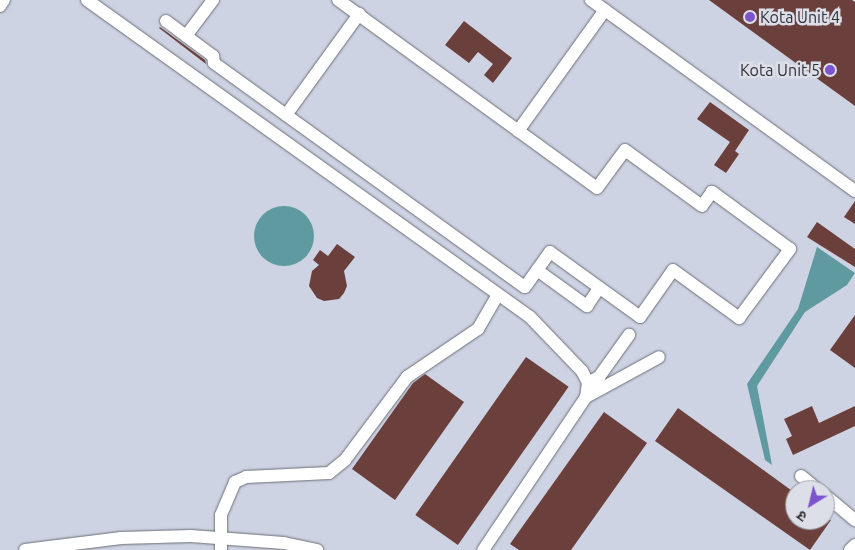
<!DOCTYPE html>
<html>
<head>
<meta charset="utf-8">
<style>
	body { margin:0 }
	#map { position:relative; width:855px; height:550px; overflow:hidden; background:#dcdfe8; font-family:Ubuntu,"Noto Sans Devanagari",sans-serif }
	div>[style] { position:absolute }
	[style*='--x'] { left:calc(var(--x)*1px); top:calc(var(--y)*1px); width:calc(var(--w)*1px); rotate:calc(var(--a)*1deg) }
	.built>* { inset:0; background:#ced3e3 }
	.water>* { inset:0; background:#5f9aa1 }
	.round { border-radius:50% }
	.building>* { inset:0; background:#6b3f3c; transform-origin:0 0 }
	.roads { filter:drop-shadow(0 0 1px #6b6e76) drop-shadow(0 0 1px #6b6e76) }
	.minor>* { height:12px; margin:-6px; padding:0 6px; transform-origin:6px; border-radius:6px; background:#fff }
	.dots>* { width:14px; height:14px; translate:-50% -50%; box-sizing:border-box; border:2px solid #dcdfe8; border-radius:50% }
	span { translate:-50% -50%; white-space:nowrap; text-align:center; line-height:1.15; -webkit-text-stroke:5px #dcdfe8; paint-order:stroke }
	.poi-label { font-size:16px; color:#303135 }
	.left { translate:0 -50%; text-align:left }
	.right { translate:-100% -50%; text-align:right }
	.north { position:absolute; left:785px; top:480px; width:50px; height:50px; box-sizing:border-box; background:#dcdfe8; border:1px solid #9799a0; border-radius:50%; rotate:216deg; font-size:14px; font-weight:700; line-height:20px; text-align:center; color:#303135 }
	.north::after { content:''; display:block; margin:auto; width:18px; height:22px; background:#7e54cd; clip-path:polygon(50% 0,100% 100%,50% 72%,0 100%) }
</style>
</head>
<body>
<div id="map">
	<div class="built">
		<i style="clip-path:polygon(evenodd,0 0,855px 0,855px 550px,0 550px,0 0,795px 490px,825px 490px,825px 520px,795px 520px,795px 490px)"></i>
	</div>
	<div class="water">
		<i class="round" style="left:254px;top:206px;width:60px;height:60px"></i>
		<i style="clip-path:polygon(817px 247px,855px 273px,847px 285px,805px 312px,757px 386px,772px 465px,765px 460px,747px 384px,798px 309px)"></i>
	</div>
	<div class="building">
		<i style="clip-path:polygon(709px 0,852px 0,855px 2px,855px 106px)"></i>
		<i style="clip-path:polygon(464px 21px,512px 58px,493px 83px,484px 75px,493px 64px,478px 52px,469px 63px,445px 45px)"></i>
		<i style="clip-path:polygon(160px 27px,205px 60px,206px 64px,159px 28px)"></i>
		<i style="clip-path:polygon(710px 102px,749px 130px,735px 151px,739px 154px,726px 173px,714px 165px,730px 142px,697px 119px)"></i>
		<i style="clip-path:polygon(855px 201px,855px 224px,844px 217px)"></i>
		<i style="clip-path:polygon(817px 222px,855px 249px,855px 267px,807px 237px)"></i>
		<i style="clip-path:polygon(337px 244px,355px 257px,344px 271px,347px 286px,344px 293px,339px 299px,324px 301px,317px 298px,309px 286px,312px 271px,319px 265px,313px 260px,320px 250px,328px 256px)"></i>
		<i style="clip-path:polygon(855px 315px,855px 368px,830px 350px)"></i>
		<i style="left:526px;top:357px;width:52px;height:193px;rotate:35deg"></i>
		<i style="clip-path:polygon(425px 374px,464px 402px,395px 500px,352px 469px,413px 383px)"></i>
		<i style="clip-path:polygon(812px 406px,819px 423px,855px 406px,855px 426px,793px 455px,786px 439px,792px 436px,784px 419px)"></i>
		<i style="clip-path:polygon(678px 408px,795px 493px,795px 520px,831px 520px,810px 550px,655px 441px)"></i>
		<i style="clip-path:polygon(604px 412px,647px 443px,571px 550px,519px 550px,510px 544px)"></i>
	</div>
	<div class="roads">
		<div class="minor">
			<i style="--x:87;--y:0;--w:545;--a:35.59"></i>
			<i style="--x:530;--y:317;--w:75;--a:46.1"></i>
			<i style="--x:582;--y:371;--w:13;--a:63"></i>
			<i style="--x:588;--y:383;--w:14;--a:98"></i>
			<i style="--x:586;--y:397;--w:184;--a:123.9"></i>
			<i style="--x:591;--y:0;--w:326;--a:35.9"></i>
			<i style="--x:0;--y:6;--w:7;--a:-56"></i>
			<i style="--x:166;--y:21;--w:59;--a:36.7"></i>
			<i style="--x:213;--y:56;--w:7;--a:82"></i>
			<i style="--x:214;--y:63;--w:383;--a:35.8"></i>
			<i style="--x:525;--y:287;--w:43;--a:-54.5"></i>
			<i style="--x:550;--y:252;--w:111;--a:35.8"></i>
			<i style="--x:640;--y:317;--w:57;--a:-54.9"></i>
			<i style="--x:673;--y:270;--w:82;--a:36"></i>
			<i style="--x:739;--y:318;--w:86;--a:-53.5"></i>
			<i style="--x:790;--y:249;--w:97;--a:-143.8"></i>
			<i style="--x:712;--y:192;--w:17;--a:126"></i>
			<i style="--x:702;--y:206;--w:95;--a:-144"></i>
			<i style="--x:625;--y:150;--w:47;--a:126.4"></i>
			<i style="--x:597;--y:188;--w:320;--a:-144"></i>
			<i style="--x:186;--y:36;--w:45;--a:-53.1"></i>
			<i style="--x:286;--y:115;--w:125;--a:-54.1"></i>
			<i style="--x:518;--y:131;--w:149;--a:-54.3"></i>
			<i style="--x:537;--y:270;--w:62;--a:35.8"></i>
			<i style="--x:587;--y:306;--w:22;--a:-56"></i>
			<i style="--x:588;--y:383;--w:13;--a:-29"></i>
			<i style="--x:599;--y:377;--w:52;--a:-54.5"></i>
			<i style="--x:586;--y:397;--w:83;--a:-28.7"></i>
			<i style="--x:801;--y:476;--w:22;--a:39"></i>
			<i style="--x:825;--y:495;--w:39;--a:40"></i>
			<i style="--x:25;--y:550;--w:97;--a:-7.1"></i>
			<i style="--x:121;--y:538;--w:70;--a:-1.6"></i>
			<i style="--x:191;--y:536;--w:93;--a:4.3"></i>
			<i style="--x:284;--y:543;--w:34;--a:12"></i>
			<i style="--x:221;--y:550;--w:35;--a:-90"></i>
			<i style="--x:221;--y:515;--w:36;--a:-67"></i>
			<i style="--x:235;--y:482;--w:12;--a:-24"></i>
			<i style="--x:246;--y:477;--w:83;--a:-2.8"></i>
			<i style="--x:329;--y:473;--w:21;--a:-39"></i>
			<i style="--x:345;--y:460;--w:104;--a:-53.2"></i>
			<i style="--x:407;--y:377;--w:86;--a:-34.1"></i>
			<i style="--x:478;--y:329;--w:39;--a:-60"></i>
			<i style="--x:850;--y:550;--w:7;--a:-45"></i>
		</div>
	</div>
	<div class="dots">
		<i style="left:750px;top:17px;background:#7e54cd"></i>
		<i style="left:830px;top:70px;background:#7e54cd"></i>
	</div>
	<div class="poi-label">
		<span class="left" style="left:760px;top:17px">Kota Unit 4</span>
		<span class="right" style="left:820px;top:70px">Kota Unit 5</span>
	</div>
	<div class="north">उ</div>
</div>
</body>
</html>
